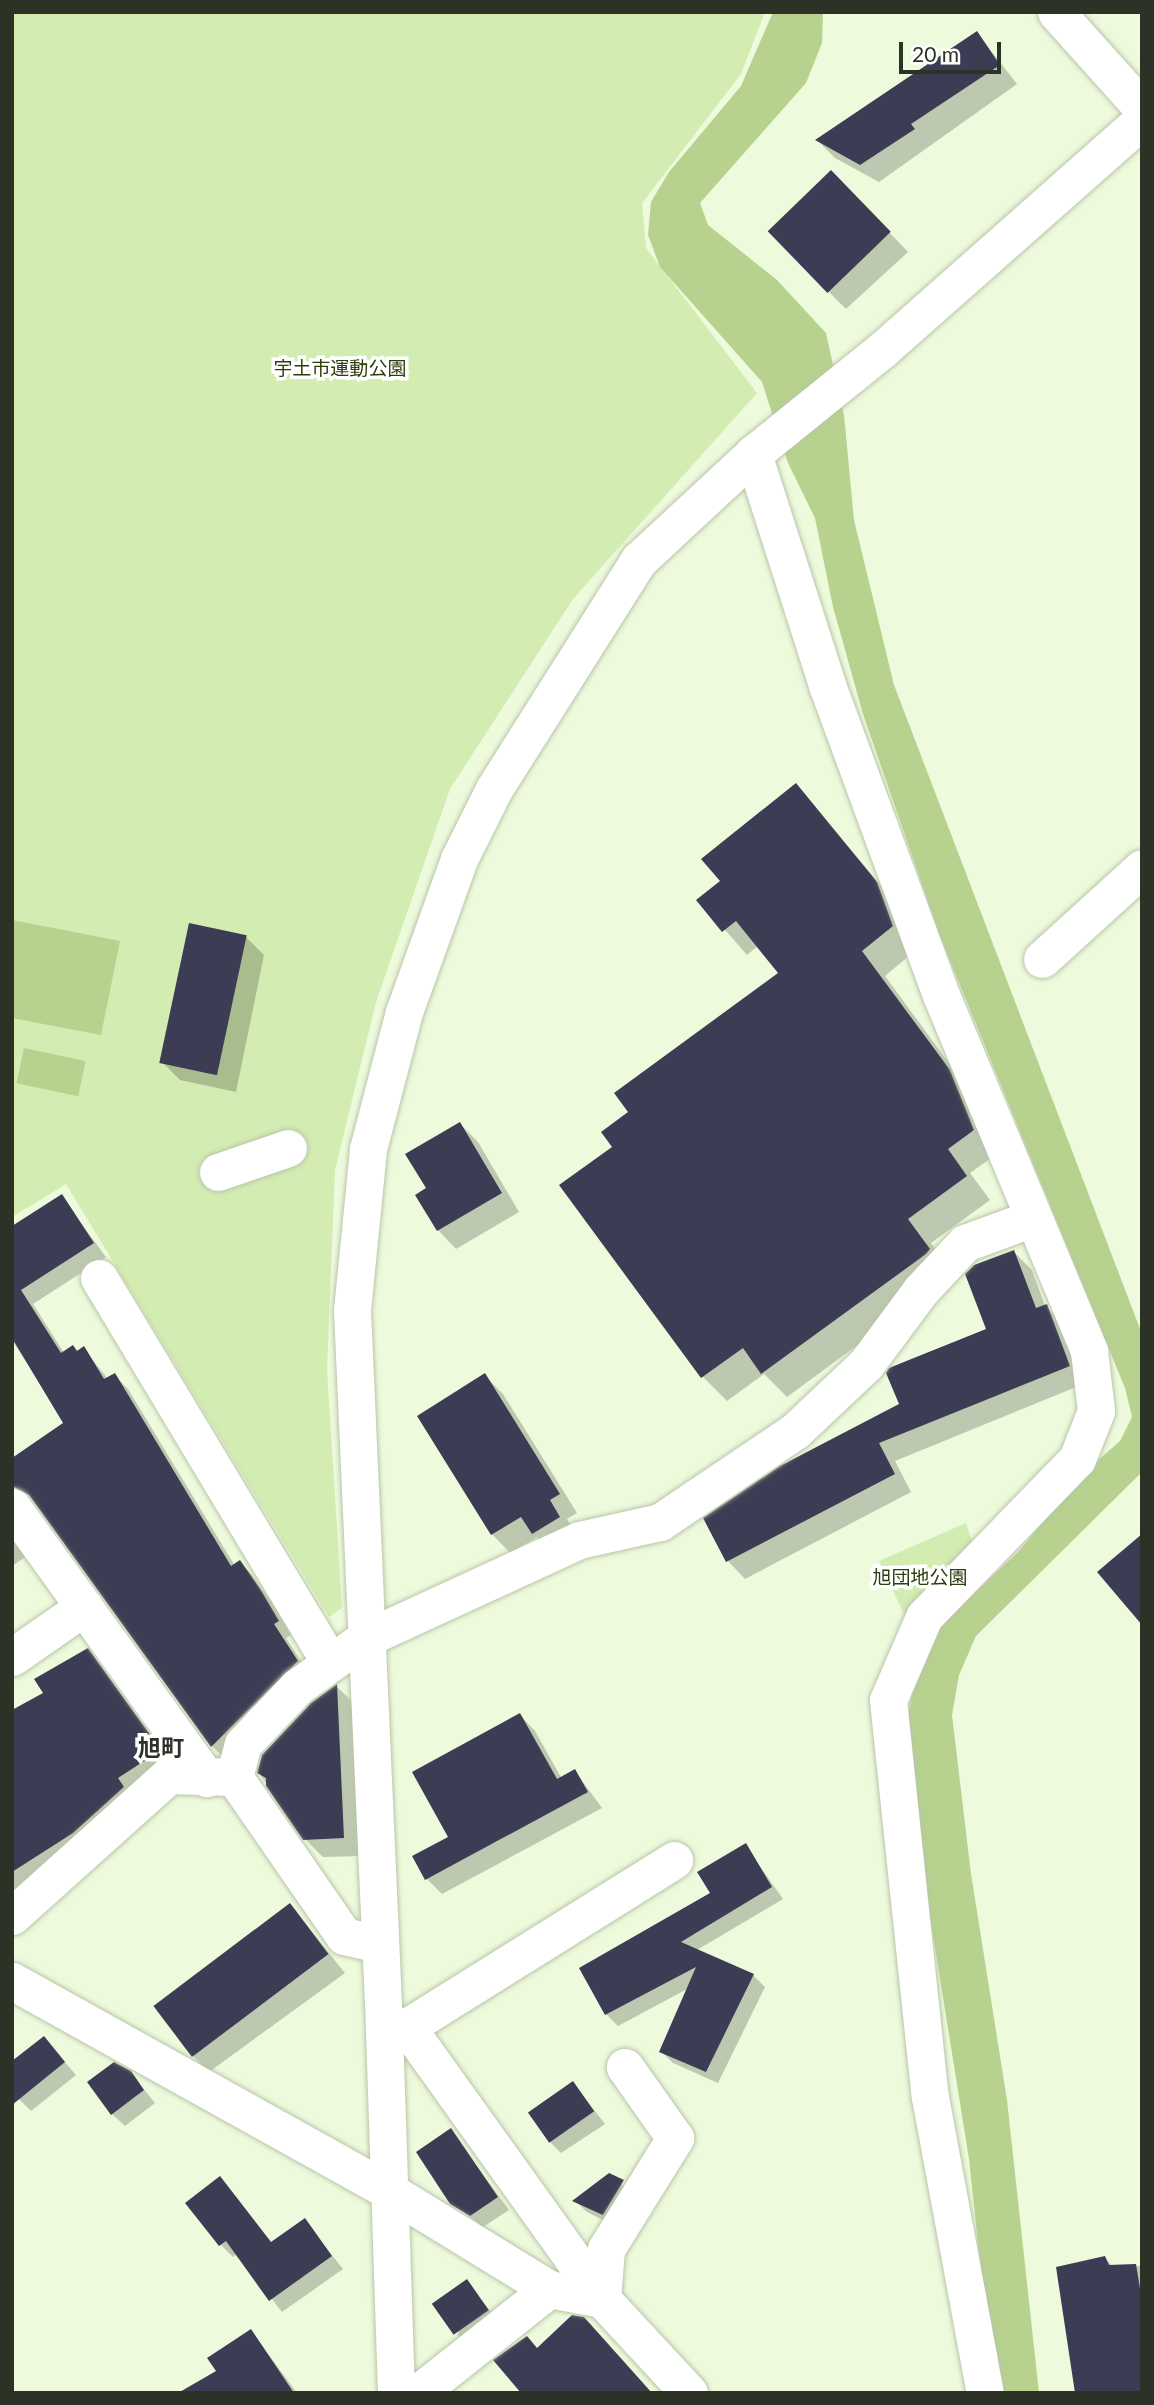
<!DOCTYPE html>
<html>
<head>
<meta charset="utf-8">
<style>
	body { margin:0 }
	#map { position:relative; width:1154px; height:2405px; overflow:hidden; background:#edfadc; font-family:Lato,"Noto Sans JP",sans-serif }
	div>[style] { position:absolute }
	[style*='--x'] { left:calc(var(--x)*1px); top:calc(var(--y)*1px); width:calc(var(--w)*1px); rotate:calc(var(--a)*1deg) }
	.green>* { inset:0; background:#d3ecb2 }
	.water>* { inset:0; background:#b6d28e; transform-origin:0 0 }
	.shadow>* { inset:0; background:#0003 }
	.building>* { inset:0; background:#3c3d54; transform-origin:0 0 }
	.roads { filter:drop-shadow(0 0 2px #b9c5a9) drop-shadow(0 0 2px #b9c5a9) }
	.minor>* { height:37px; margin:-18.5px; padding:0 18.5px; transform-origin:18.5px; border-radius:18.5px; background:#fff }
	span { translate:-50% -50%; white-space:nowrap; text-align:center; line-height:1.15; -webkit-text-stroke:7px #fff; paint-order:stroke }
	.park-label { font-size:19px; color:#2d3e0d }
	.quarter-label { font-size:23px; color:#2d3227; font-weight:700 }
	.frame { position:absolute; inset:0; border:14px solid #2d3227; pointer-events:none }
	.scale { position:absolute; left:899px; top:42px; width:102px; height:32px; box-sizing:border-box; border:4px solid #2d3227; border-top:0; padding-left:9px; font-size:21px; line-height:24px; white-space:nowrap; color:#2d3227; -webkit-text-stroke:5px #fff; paint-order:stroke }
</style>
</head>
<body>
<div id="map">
	<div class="green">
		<i style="clip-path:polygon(12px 12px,765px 12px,741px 74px,642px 203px,646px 248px,757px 393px,573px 599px,450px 789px,376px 1002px,335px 1170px,327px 1369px,342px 1608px,329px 1617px,66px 1184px,12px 1217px)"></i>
		<i style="clip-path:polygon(966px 1523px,978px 1560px,924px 1617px,904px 1614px,879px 1561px)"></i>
	</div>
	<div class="water">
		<i style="clip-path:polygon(773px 12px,823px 12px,822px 43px,806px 83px,700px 203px,708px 225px,777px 280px,826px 333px,844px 415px,854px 520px,894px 685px,1142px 1334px,1142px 1472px,976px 1636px,959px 1675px,952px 1715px,971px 1874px,1007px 2100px,1039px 2393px,994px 2393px,969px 2159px,910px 1792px,906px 1731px,917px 1662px,935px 1630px,1018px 1552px,1088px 1469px,1120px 1441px,1132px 1417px,1125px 1388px,940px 936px,863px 714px,833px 607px,815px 518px,788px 463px,762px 382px,660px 267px,648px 235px,651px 202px,669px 172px,741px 86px)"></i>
		<i style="clip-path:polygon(12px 920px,120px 941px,101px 1035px,12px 1018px)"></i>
		<i style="left:24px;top:1048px;width:63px;height:36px;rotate:12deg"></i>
	</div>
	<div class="shadow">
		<i style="clip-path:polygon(977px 33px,1017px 84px,879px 182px,835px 158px,817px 140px)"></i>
		<i style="clip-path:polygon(849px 190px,908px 252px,846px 309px,828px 291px)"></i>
		<i style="clip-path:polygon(796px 785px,900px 908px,916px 950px,885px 976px,973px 1096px,997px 1154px,970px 1173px,990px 1200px,931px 1243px,953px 1274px,950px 1277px,787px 1397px,764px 1374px,727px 1401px,703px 1377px,562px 1186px,615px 1147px,631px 1113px,781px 974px,758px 946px,747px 955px,699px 900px,722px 881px)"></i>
		<i style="clip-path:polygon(246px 937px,264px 955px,236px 1092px,180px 1080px,162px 1062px)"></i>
		<i style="clip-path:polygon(460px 1124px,478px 1142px,519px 1212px,456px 1249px,438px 1230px)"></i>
		<i style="clip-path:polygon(61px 1196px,106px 1257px,33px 1304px,64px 1353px,84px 1349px,108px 1379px,115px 1376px,128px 1389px,235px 1566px,240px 1562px,253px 1576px,275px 1607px,291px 1635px,286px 1638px,310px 1675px,225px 1759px,212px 1746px,65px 1423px,12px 1340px,12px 1228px)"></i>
		<i style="clip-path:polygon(1014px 1252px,1032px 1270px,1045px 1306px,1064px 1324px,1086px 1383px,895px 1461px,911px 1492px,745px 1579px,728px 1561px,705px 1519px,901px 1405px,988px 1330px)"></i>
		<i style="clip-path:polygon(485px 1376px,503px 1394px,577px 1513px,567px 1519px,577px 1536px,552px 1551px,537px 1537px,510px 1553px,492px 1534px)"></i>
		<i style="clip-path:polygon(12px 1537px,25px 1557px,12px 1566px)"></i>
		<i style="clip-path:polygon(88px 1651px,172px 1763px,12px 1892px,12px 1712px,45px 1694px)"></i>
		<i style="clip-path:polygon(337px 1687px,355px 1704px,362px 1856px,323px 1857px,304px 1838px,259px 1773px)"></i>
		<i style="clip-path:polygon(520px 1715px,535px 1731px,562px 1779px,575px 1771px,602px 1808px,442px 1894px,426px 1878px)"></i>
		<i style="clip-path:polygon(745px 1845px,783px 1899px,697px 1950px,753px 1975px,765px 1987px,718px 2083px,673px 2063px,661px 2051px,689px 1988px,618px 2026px,606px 2014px,582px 1969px,712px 1894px)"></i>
		<i style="clip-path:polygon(290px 1905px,345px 1973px,209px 2072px,191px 2054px)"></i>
		<i style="clip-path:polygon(44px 2038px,76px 2075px,31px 2111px,19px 2099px)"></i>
		<i style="clip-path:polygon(130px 2072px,155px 2103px,125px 2126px,112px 2114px)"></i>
		<i style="clip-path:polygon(573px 2083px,605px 2124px,561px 2153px,549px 2141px)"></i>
		<i style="clip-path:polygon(451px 2131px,509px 2210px,483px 2227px,452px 2203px)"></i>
		<i style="clip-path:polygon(609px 2175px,635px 2194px,615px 2226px,587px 2212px,575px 2201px)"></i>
		<i style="clip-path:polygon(220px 2179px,272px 2243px,304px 2220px,343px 2269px,282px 2312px,237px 2254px,233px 2257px,221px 2245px)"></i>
		<i style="clip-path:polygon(1105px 2258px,1113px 2267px,1142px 2266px,1142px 2393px)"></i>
		<i style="clip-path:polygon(467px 2282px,500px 2323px,470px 2347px,458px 2335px)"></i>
		<i style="clip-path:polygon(251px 2331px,297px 2393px,182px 2393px,218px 2371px)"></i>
	</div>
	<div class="building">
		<i style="clip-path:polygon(977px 31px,1000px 65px,911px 124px,915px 129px,860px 165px,815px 140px)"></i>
		<i style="left:831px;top:170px;width:86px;height:88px;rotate:46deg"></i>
		<i style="clip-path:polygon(796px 783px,877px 882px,893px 926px,862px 951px,950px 1070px,974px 1130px,948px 1149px,967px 1176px,908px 1219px,930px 1249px,926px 1254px,761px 1374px,743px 1348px,701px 1378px,559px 1185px,612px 1147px,601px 1132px,628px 1112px,614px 1093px,778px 973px,736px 921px,722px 932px,696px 900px,720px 881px,701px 859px)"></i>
		<i style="left:189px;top:923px;width:59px;height:143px;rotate:12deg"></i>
		<i style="clip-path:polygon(460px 1122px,502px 1193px,437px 1231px,415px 1195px,426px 1188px,405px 1154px)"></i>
		<i style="clip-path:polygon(62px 1194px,94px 1243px,21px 1290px,61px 1353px,73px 1345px,77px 1351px,84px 1346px,104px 1379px,115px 1373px,231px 1566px,240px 1560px,262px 1592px,279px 1621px,274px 1624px,298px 1661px,211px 1747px,29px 1495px,12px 1486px,12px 1458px,63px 1423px,12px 1338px,12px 1226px)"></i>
		<i style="clip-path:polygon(1014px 1250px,1036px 1308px,1047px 1304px,1070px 1366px,879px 1443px,895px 1474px,726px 1562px,703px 1518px,780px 1466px,899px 1404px,886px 1373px,889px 1368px,986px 1329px,965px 1274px,974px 1265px)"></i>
		<i style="clip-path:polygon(485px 1373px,560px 1494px,550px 1500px,560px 1517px,532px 1534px,521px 1517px,491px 1535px,417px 1416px)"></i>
		<i style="clip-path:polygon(1142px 1534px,1142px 1625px,1097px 1572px)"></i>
		<i style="clip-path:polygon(88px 1648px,161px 1750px,118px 1778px,124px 1787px,73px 1833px,12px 1872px,12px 1710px,43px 1693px,34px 1679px)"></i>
		<i style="clip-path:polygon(337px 1684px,344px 1838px,303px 1840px,266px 1786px,266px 1778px,257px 1773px,262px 1755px,311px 1703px)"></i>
		<i style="clip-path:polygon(520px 1713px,557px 1779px,575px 1769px,588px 1792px,425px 1880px,412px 1856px,448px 1837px,412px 1772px)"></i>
		<i style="clip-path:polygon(746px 1843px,772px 1887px,681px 1942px,754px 1974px,706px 2072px,659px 2052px,696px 1967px,605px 2015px,579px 1968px,710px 1893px,697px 1872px)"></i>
		<i style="left:290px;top:1903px;width:64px;height:171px;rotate:53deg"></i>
		<i style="clip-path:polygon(44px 2036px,65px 2062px,12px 2105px,12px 2061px)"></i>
		<i style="clip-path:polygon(114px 2062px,131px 2071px,144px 2090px,111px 2115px,87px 2082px)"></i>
		<i style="left:573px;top:2081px;width:37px;height:55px;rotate:55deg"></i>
		<i style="clip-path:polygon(451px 2128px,498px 2197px,470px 2216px,450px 2204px,416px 2152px)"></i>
		<i style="clip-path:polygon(609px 2173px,624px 2180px,603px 2215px,572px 2201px)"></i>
		<i style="clip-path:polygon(220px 2176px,271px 2242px,305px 2218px,332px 2256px,269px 2301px,226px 2241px,219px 2246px,185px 2203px)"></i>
		<i style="clip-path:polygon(1105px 2256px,1109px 2265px,1136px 2264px,1142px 2301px,1142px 2393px,1075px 2393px,1056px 2267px)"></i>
		<i style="left:467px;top:2279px;width:38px;height:43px;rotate:55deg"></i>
		<i style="clip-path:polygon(572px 2315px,584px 2317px,652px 2393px,521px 2393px,493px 2360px,527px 2336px,537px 2348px)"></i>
		<i style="clip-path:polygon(251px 2329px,294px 2393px,178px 2393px,216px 2371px,207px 2358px)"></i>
	</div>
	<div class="roads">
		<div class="minor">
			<i style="--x:1056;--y:12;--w:129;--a:48.1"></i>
			<i style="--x:753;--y:454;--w:243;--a:72.2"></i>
			<i style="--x:827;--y:685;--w:330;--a:69.8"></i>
			<i style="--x:941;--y:995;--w:386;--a:67.4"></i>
			<i style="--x:1089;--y:1351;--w:60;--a:83.3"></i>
			<i style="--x:1096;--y:1411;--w:52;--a:111.6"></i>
			<i style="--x:1077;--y:1459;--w:220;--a:134.1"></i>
			<i style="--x:924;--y:1617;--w:90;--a:113.4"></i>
			<i style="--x:888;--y:1700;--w:399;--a:84"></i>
			<i style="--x:930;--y:2097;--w:301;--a:79.5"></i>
			<i style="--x:1042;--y:959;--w:135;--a:-42.3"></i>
			<i style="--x:218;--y:1172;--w:74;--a:-18.9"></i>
			<i style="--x:99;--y:1278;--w:449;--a:59"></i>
			<i style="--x:12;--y:1507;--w:334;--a:54.3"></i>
			<i style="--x:12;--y:1657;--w:88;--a:-34.8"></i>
			<i style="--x:234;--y:1777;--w:34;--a:-75"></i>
			<i style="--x:243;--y:1744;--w:79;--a:-46.5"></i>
			<i style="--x:297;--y:1687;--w:82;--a:-35.6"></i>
			<i style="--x:364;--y:1639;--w:237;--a:-24.7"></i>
			<i style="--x:579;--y:1540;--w:83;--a:-12.5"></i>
			<i style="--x:660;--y:1522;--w:163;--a:-34"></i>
			<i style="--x:795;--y:1431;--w:98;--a:-43.3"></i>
			<i style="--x:866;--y:1364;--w:92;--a:-53.4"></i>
			<i style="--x:921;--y:1290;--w:64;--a:-46.9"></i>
			<i style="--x:965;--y:1243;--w:72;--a:-20.2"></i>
			<i style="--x:12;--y:1916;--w:211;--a:-41.9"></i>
			<i style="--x:169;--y:1775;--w:65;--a:1.8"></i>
			<i style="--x:234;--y:1777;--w:193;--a:55.3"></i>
			<i style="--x:344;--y:1936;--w:37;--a:13"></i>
			<i style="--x:12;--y:1981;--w:434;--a:29.1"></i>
			<i style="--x:391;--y:2192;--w:185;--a:31.5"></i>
			<i style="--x:549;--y:2289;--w:54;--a:10.7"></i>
			<i style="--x:384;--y:2026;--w:23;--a:2"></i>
			<i style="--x:407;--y:2027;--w:335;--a:54.4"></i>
			<i style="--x:602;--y:2299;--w:128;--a:47.2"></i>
			<i style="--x:407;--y:2027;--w:315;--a:-32"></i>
			<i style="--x:602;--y:2299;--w:50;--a:-85.4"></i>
			<i style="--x:606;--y:2249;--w:131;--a:-58.1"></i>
			<i style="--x:675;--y:2138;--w:87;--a:-125.2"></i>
			<i style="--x:396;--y:2393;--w:367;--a:-91.9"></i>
			<i style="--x:384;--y:2026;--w:717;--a:-92.56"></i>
			<i style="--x:352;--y:1310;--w:162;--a:-84.3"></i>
			<i style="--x:368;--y:1149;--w:142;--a:-75.3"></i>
			<i style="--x:404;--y:1012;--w:163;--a:-70.2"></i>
			<i style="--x:459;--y:859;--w:78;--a:-63.4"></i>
			<i style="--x:494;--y:789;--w:271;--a:-57.7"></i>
			<i style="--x:639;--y:560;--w:156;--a:-42.9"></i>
			<i style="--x:753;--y:454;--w:166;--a:-38.9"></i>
			<i style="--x:882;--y:350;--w:347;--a:-41.5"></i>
			<i style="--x:418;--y:2393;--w:167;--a:-38.4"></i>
		</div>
	</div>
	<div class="park-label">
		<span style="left:340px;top:368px">宇土市運動公園</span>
		<span style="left:920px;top:1577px">旭団地公園</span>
	</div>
	<div class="quarter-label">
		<span style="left:161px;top:1747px">旭町</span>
	</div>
	<div class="frame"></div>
	<div class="scale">20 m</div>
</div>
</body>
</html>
